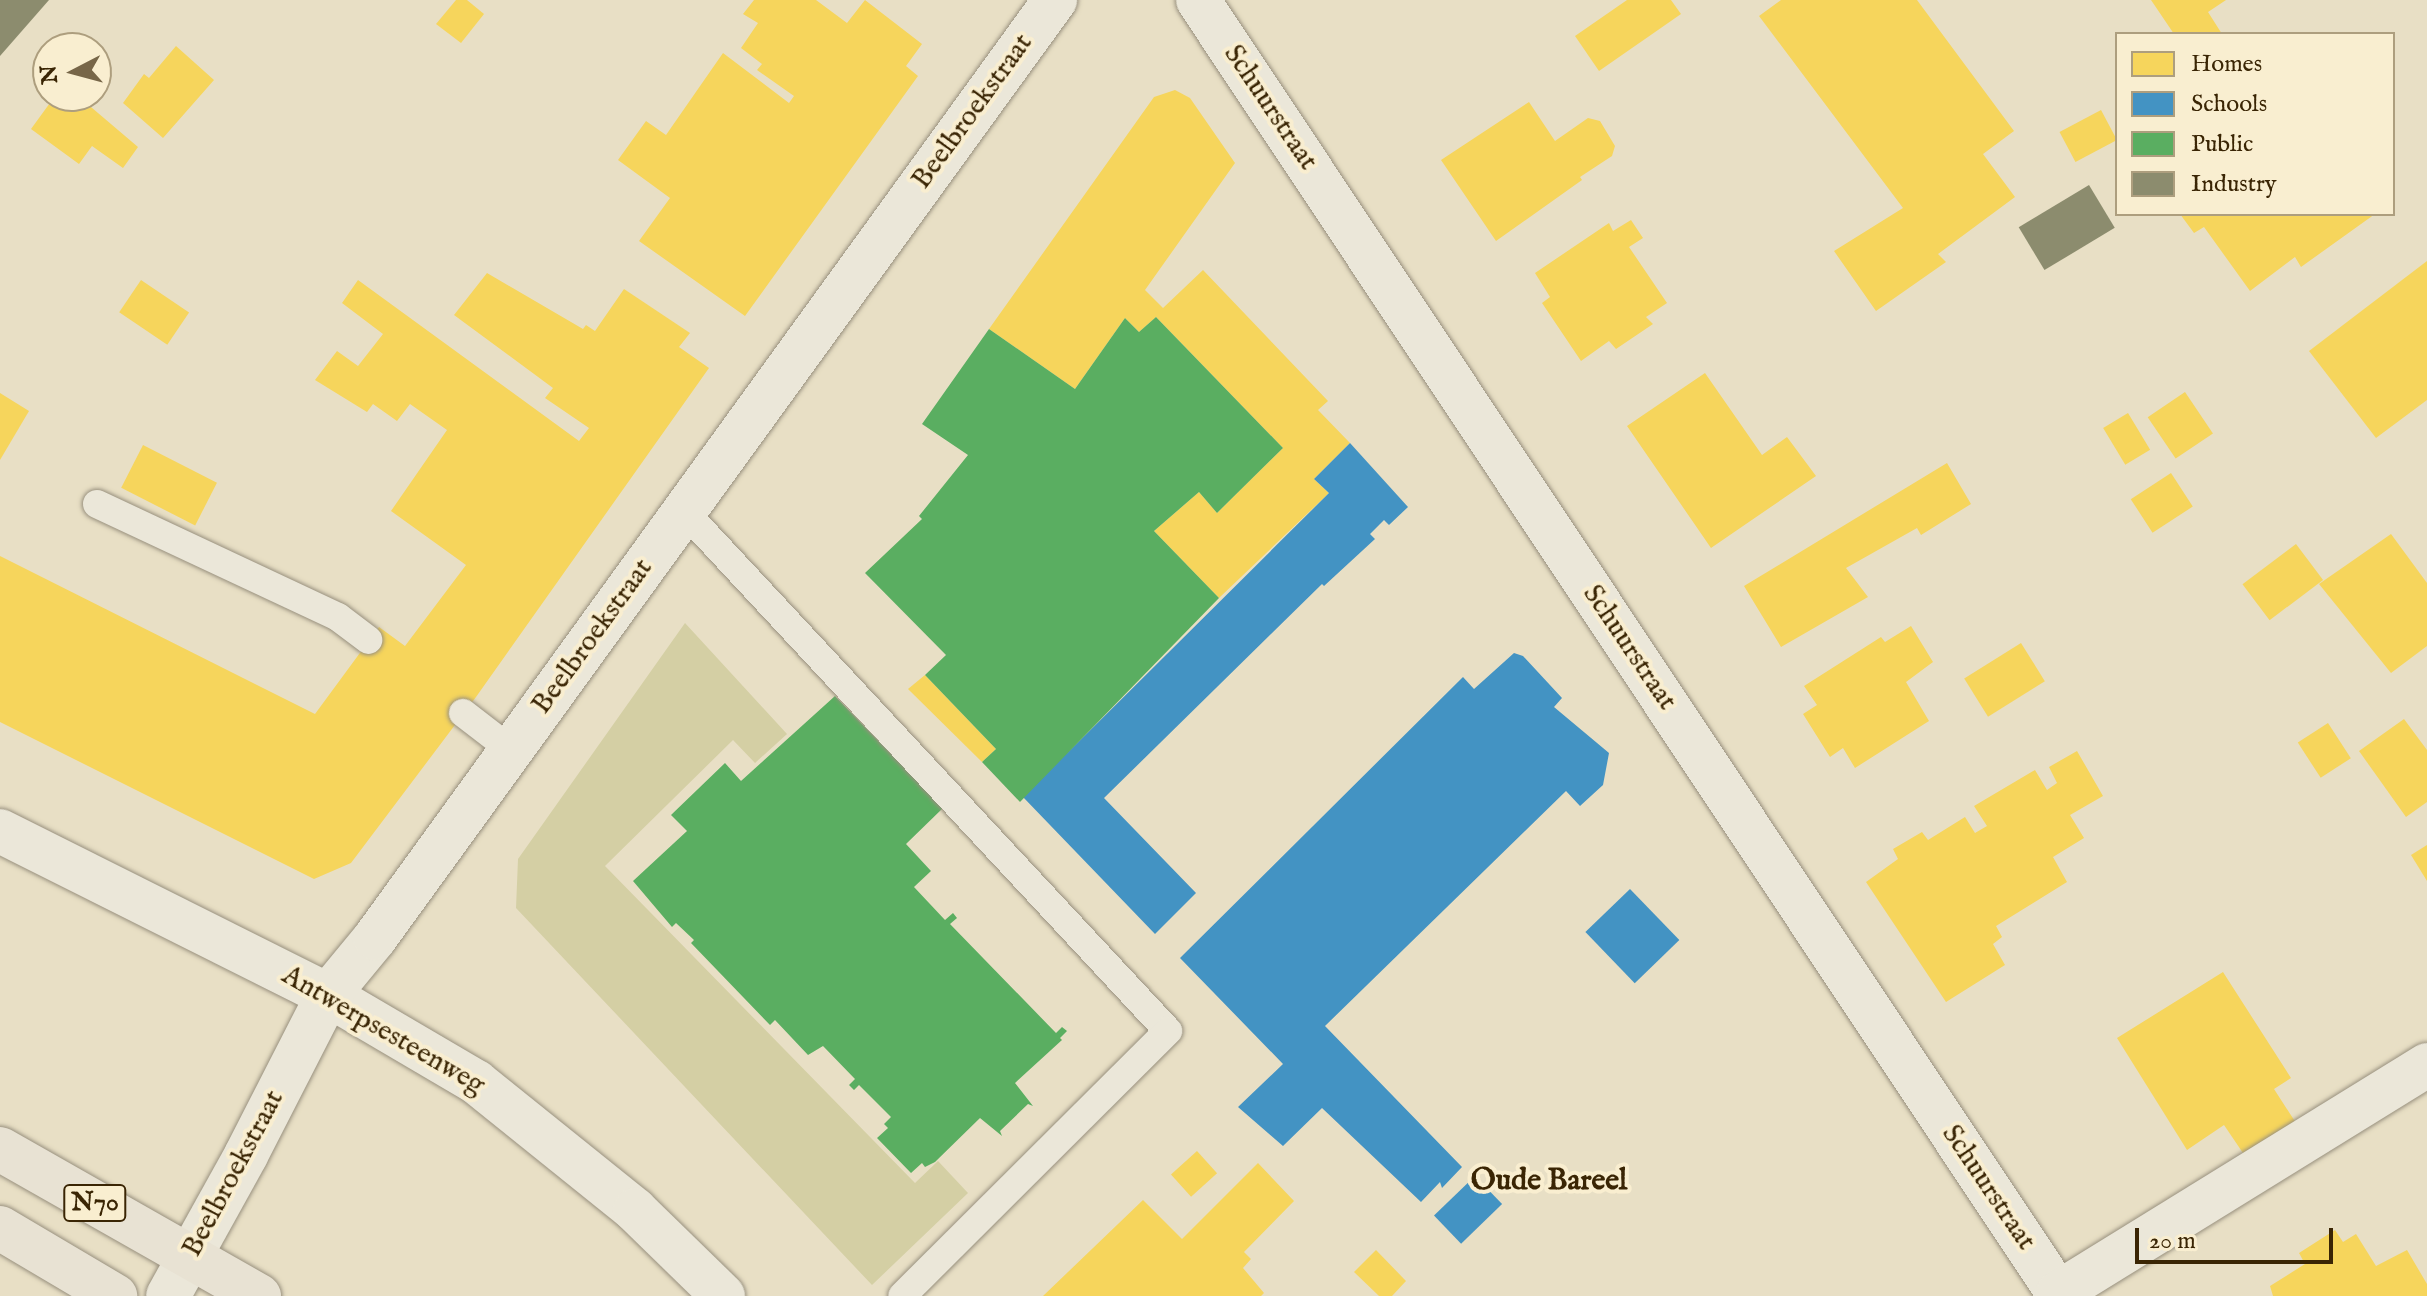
<!DOCTYPE html>
<html>
<head>
<meta charset="utf-8">
<style>
	body { margin:0 }
	#map { position:relative; width:2427px; height:1296px; overflow:hidden; background:#e8dfc5; font-family:"IM FELL English",serif }
	div>[style] { position:absolute }
	[style*='--x'] { left:calc(var(--x)*1px); top:calc(var(--y)*1px); width:calc(var(--w)*1px); rotate:calc(var(--a)*1deg) }
	.green>* { inset:0; background:#d4cfa4 }
	.homes>* { inset:0; background:#f6d55c; transform-origin:0 0 }
	.schools>* { inset:0; background:#4393c3; transform-origin:0 0 }
	.public>* { inset:0; background:#5aae61 }
	.industry>* { inset:0; background:#8c8c6e; transform-origin:0 0 }
	.roads { filter:drop-shadow(0 0 2px #98907e) drop-shadow(0 0 2px #98907e) }
	.service>* { height:28px; margin:-14px; padding:0 14px; transform-origin:14px; border-radius:14px; background:#ebe7d9 }
	.minor>* { height:44px; margin:-22px; padding:0 22px; transform-origin:22px; border-radius:22px; background:#ebe7d9 }
	.tertiary>* { height:44px; margin:-22px; padding:0 22px; transform-origin:22px; border-radius:22px; background:#ebe7d9 }
	.primary>* { height:44px; margin:-22px; padding:0 22px; transform-origin:22px; border-radius:22px; background:#e8e2d3 }
	span { translate:-50% -50%; white-space:nowrap; text-align:center; line-height:1.15; -webkit-text-stroke:8px #f9eed0; paint-order:stroke }
	.shield-label span { padding:2px 6px; background:#f9eed0; border:2px solid; border-radius:6px; -webkit-text-stroke-width:0 }
	.shield-label { font-size:26px; color:#3a2504; font-weight:700 }
	.street-label { font-size:28px; color:#3a2504 }
	.neighbourhood-label { font-size:30px; color:#3a2504; font-weight:700 }
	.legend { position:absolute; left:2115px; top:32px; width:280px; height:184px; box-sizing:border-box; background:#f9eed0; border:2px solid #ad9e7e; margin:0; padding:10px 14px; list-style:none; font-size:24px; color:#3a2504 }
	.legend li { display:flex; align-items:center; gap:16px; height:40px }
	.legend b { width:40px; border:2px solid #ad9e7e }
	.north { position:absolute; left:32px; top:32px; width:80px; height:80px; box-sizing:border-box; background:#f9eed0; border:2px solid #ad9e7e; border-radius:50%; rotate:264deg; font-size:22px; font-weight:700; line-height:32px; text-align:center; color:#3a2504 }
	.north::after { content:''; display:block; margin:auto; width:28px; height:36px; background:#776648; clip-path:polygon(50% 0,100% 100%,50% 72%,0 100%) }
	.scale { position:absolute; left:2135px; top:1228px; width:198px; height:36px; box-sizing:border-box; border:4px solid #3a2504; border-top:0; padding-left:10px; font-size:24px; line-height:28px; white-space:nowrap; color:#3a2504; -webkit-text-stroke:6px #f9eed0; paint-order:stroke }
</style>
</head>
<body>
<div id="map">
	<div class="green">
		<i style="clip-path:polygon(685px 623px,787px 734px,755px 763px,733px 740px,605px 866px,915px 1183px,938px 1161px,968px 1193px,872px 1285px,516px 908px,518px 859px)"></i>
	</div>
	<div class="homes">
		<i style="clip-path:polygon(456px 0,467px 0,484px 14px,461px 43px,436px 24px)"></i>
		<i style="clip-path:polygon(754px 0,816px 0,847px 23px,865px 0,922px 44px,906px 66px,918px 76px,745px 316px,639px 241px,670px 198px,618px 160px,646px 121px,666px 135px,723px 53px,789px 103px,794px 96px,757px 70px,762px 64px,741px 48px,758px 23px,743px 14px)"></i>
		<i style="clip-path:polygon(1627px 0,1671px 0,1681px 14px,1599px 71px,1575px 36px)"></i>
		<i style="clip-path:polygon(1781px 0,1917px 0,2014px 131px,1983px 154px,2015px 197px,1938px 254px,1946px 262px,1876px 311px,1834px 251px,1903px 208px,1759px 16px)"></i>
		<i style="clip-path:polygon(2151px 0,2226px 0,2208px 12px,2222px 34px,2174px 34px)"></i>
		<i style="clip-path:polygon(176px 46px,214px 80px,163px 138px,123px 103px,144px 74px,149px 78px)"></i>
		<i style="clip-path:polygon(1175px 90px,1190px 98px,1235px 163px,1145px 290px,1163px 308px,1203px 270px,1328px 401px,1318px 410px,1350px 443px,1314px 479px,1329px 493px,1219px 598px,1154px 531px,1199px 492px,1217px 513px,1283px 448px,1156px 317px,1139px 332px,1125px 318px,1075px 389px,989px 329px,1154px 97px)"></i>
		<i style="clip-path:polygon(55px 96px,78px 96px,138px 147px,123px 168px,92px 146px,79px 164px,31px 129px)"></i>
		<i style="clip-path:polygon(1529px 102px,1555px 141px,1588px 118px,1600px 121px,1615px 146px,1612px 156px,1580px 177px,1582px 180px,1496px 241px,1441px 160px)"></i>
		<i style="left:2101px;top:110px;width:34px;height:47px;rotate:62deg"></i>
		<i style="clip-path:polygon(2180px 214px,2375px 214px,2301px 267px,2295px 257px,2250px 291px,2204px 227px,2194px 233px)"></i>
		<i style="clip-path:polygon(1631px 220px,1643px 238px,1629px 247px,1667px 303px,1646px 317px,1653px 324px,1616px 349px,1609px 341px,1581px 361px,1542px 303px,1550px 297px,1535px 273px,1609px 223px,1613px 231px)"></i>
		<i style="clip-path:polygon(2427px 261px,2427px 400px,2376px 438px,2309px 351px)"></i>
		<i style="clip-path:polygon(487px 273px,583px 329px,586px 325px,595px 331px,624px 289px,690px 333px,679px 347px,709px 368px,476px 697px,351px 863px,314px 879px,0 722px,0 556px,315px 714px,379px 627px,405px 646px,466px 565px,391px 511px,447px 430px,410px 404px,397px 421px,373px 404px,367px 412px,315px 380px,337px 351px,358px 366px,383px 334px,342px 303px,358px 280px,579px 441px,589px 428px,545px 398px,553px 388px,454px 315px)"></i>
		<i style="left:141px;top:280px;width:58px;height:39px;rotate:34deg"></i>
		<i style="clip-path:polygon(1705px 373px,1762px 455px,1787px 437px,1816px 476px,1711px 548px,1627px 426px)"></i>
		<i style="left:2185px;top:392px;width:50px;height:45px;rotate:56deg"></i>
		<i style="clip-path:polygon(0 393px,29px 411px,0 460px)"></i>
		<i style="left:2128px;top:413px;width:43px;height:29px;rotate:59deg"></i>
		<i style="left:143px;top:445px;width:83px;height:48px;rotate:27deg"></i>
		<i style="clip-path:polygon(1947px 463px,1971px 504px,1921px 535px,1917px 528px,1846px 568px,1868px 597px,1781px 647px,1744px 586px)"></i>
		<i style="left:2171px;top:473px;width:40px;height:48px;rotate:57deg"></i>
		<i style="clip-path:polygon(2391px 534px,2427px 583px,2427px 646px,2391px 673px,2319px 584px)"></i>
		<i style="left:2296px;top:544px;width:45px;height:67px;rotate:53deg"></i>
		<i style="clip-path:polygon(1911px 626px,1933px 662px,1906px 682px,1929px 721px,1855px 768px,1843px 748px,1830px 757px,1803px 714px,1817px 705px,1804px 686px,1881px 637px,1885px 642px)"></i>
		<i style="left:2021px;top:643px;width:45px;height:67px;rotate:58deg"></i>
		<i style="clip-path:polygon(925px 675px,996px 749px,982px 762px,908px 689px)"></i>
		<i style="clip-path:polygon(2404px 719px,2427px 750px,2427px 802px,2406px 817px,2359px 751px)"></i>
		<i style="left:2328px;top:723px;width:42px;height:36px;rotate:57deg"></i>
		<i style="clip-path:polygon(2077px 751px,2103px 796px,2070px 815px,2084px 838px,2053px 857px,2067px 882px,1996px 926px,2002px 937px,1993px 944px,2005px 965px,1946px 1002px,1866px 882px,1898px 859px,1893px 849px,1922px 832px,1928px 840px,1965px 817px,1975px 833px,1987px 826px,1974px 806px,2035px 770px,2047px 790px,2057px 783px,2049px 767px)"></i>
		<i style="clip-path:polygon(2427px 845px,2427px 881px,2411px 855px)"></i>
		<i style="clip-path:polygon(2223px 972px,2291px 1078px,2274px 1089px,2296px 1123px,2245px 1156px,2224px 1125px,2187px 1150px,2117px 1038px)"></i>
		<i style="left:1197px;top:1151px;width:30px;height:35px;rotate:48deg"></i>
		<i style="clip-path:polygon(1258px 1163px,1294px 1201px,1244px 1252px,1251px 1259px,1243px 1268px,1264px 1293px,1261px 1296px,1043px 1296px,1143px 1200px,1182px 1239px)"></i>
		<i style="clip-path:polygon(2335px 1230px,2343px 1242px,2356px 1234px,2376px 1266px,2407px 1250px,2427px 1284px,2427px 1296px,2273px 1296px,2270px 1286px,2305px 1264px,2299px 1253px)"></i>
		<i style="clip-path:polygon(1376px 1250px,1406px 1281px,1392px 1296px,1379px 1296px,1354px 1272px)"></i>
	</div>
	<div class="schools">
		<i style="clip-path:polygon(1350px 443px,1408px 507px,1389px 525px,1384px 520px,1370px 534px,1375px 539px,1324px 586px,1322px 584px,1104px 798px,1196px 893px,1155px 934px,1023px 797px,1329px 493px,1314px 479px)"></i>
		<i style="clip-path:polygon(1514px 653px,1523px 656px,1562px 698px,1554px 707px,1609px 753px,1603px 785px,1580px 806px,1566px 791px,1325px 1026px,1462px 1167px,1442px 1188px,1440px 1182px,1421px 1202px,1322px 1108px,1283px 1146px,1238px 1107px,1283px 1064px,1180px 958px,1463px 677px,1474px 689px)"></i>
		<i style="left:1630px;top:889px;width:71px;height:62px;rotate:46deg"></i>
		<i style="left:1475px;top:1176px;width:39px;height:57px;rotate:46deg"></i>
	</div>
	<div class="public">
		<i style="clip-path:polygon(1156px 317px,1283px 448px,1217px 513px,1199px 492px,1154px 531px,1219px 598px,1020px 802px,982px 762px,996px 749px,925px 675px,946px 655px,865px 573px,922px 519px,919px 516px,968px 455px,922px 424px,989px 329px,1075px 389px,1125px 318px,1139px 332px)"></i>
		<i style="clip-path:polygon(835px 696px,943px 808px,906px 844px,931px 871px,914px 887px,945px 920px,953px 913px,957px 918px,950px 924px,1056px 1033px,1062px 1027px,1067px 1031px,1060px 1038px,1062px 1040px,1015px 1083px,1033px 1106px,1028px 1104px,1000px 1131px,1002px 1136px,980px 1118px,935px 1162px,925px 1167px,922px 1163px,911px 1173px,877px 1138px,888px 1128px,884px 1124px,891px 1117px,859px 1085px,854px 1090px,849px 1085px,855px 1079px,823px 1046px,808px 1055px,775px 1020px,770px 1025px,691px 943px,694px 940px,676px 923px,672px 927px,633px 881px,687px 831px,671px 815px,725px 763px,741px 781px)"></i>
	</div>
	<div class="industry">
		<i style="clip-path:polygon(0 0,49px 0,0 56px)"></i>
		<i style="left:2089px;top:185px;width:50px;height:82px;rotate:59deg"></i>
	</div>
	<div class="roads">
		<div class="service">
			<i style="--x:97;--y:504;--w:266;--a:25.1"></i>
			<i style="--x:338;--y:617;--w:38;--a:37"></i>
			<i style="--x:684;--y:511;--w:710;--a:47.05"></i>
			<i style="--x:1168;--y:1031;--w:375;--a:135.1"></i>
			<i style="--x:463;--y:713;--w:61;--a:37.6"></i>
		</div>
		<div class="minor">
			<i style="--x:1198;--y:0;--w:1556;--a:56.37"></i>
			<i style="--x:0;--y:831;--w:367;--a:26.6"></i>
			<i style="--x:328;--y:995;--w:172;--a:30.4"></i>
			<i style="--x:476;--y:1082;--w:204;--a:38.8"></i>
			<i style="--x:635;--y:1210;--w:123;--a:44.3"></i>
			<i style="--x:2058;--y:1293;--w:434;--a:-31.7"></i>
		</div>
		<div class="tertiary">
			<i style="--x:168;--y:1296;--w:161;--a:-61"></i>
			<i style="--x:246;--y:1155;--w:180;--a:-62.9"></i>
			<i style="--x:328;--y:995;--w:74;--a:-50.5"></i>
			<i style="--x:375;--y:938;--w:1159;--a:-54.06"></i>
		</div>
		<div class="primary">
			<i style="--x:0;--y:1149;--w:298;--a:29.6"></i>
			<i style="--x:0;--y:1228;--w:134;--a:30.6"></i>
		</div>
	</div>
	<div class="shield-label">
		<span style="left:95px;top:1203px">N70</span>
	</div>
	<div class="street-label">
		<span style="left:1270px;top:108px;rotate:56deg">Schuurstraat</span>
		<span style="left:973px;top:112px;rotate:-54deg">Beelbroekstraat</span>
		<span style="left:593px;top:637px;rotate:-54deg">Beelbroekstraat</span>
		<span style="left:1629px;top:648px;rotate:56deg">Schuurstraat</span>
		<span style="left:383px;top:1031px;rotate:30deg">Antwerpsesteenweg</span>
		<span style="left:234px;top:1174px;rotate:-62deg">Beelbroekstraat</span>
		<span style="left:1988px;top:1188px;rotate:56deg">Schuurstraat</span>
	</div>
	<div class="neighbourhood-label">
		<span style="left:1549px;top:1181px">Oude Bareel</span>
	</div>
	<ul class="legend">
	<li><b style="height:22px;background:#f6d55c"></b>Homes</li>
	<li><b style="height:22px;background:#4393c3"></b>Schools</li>
	<li><b style="height:22px;background:#5aae61"></b>Public</li>
	<li><b style="height:22px;background:#8c8c6e"></b>Industry</li>
	</ul>
	<div class="north">N</div>
	<div class="scale">20 m</div>
</div>
</body>
</html>
